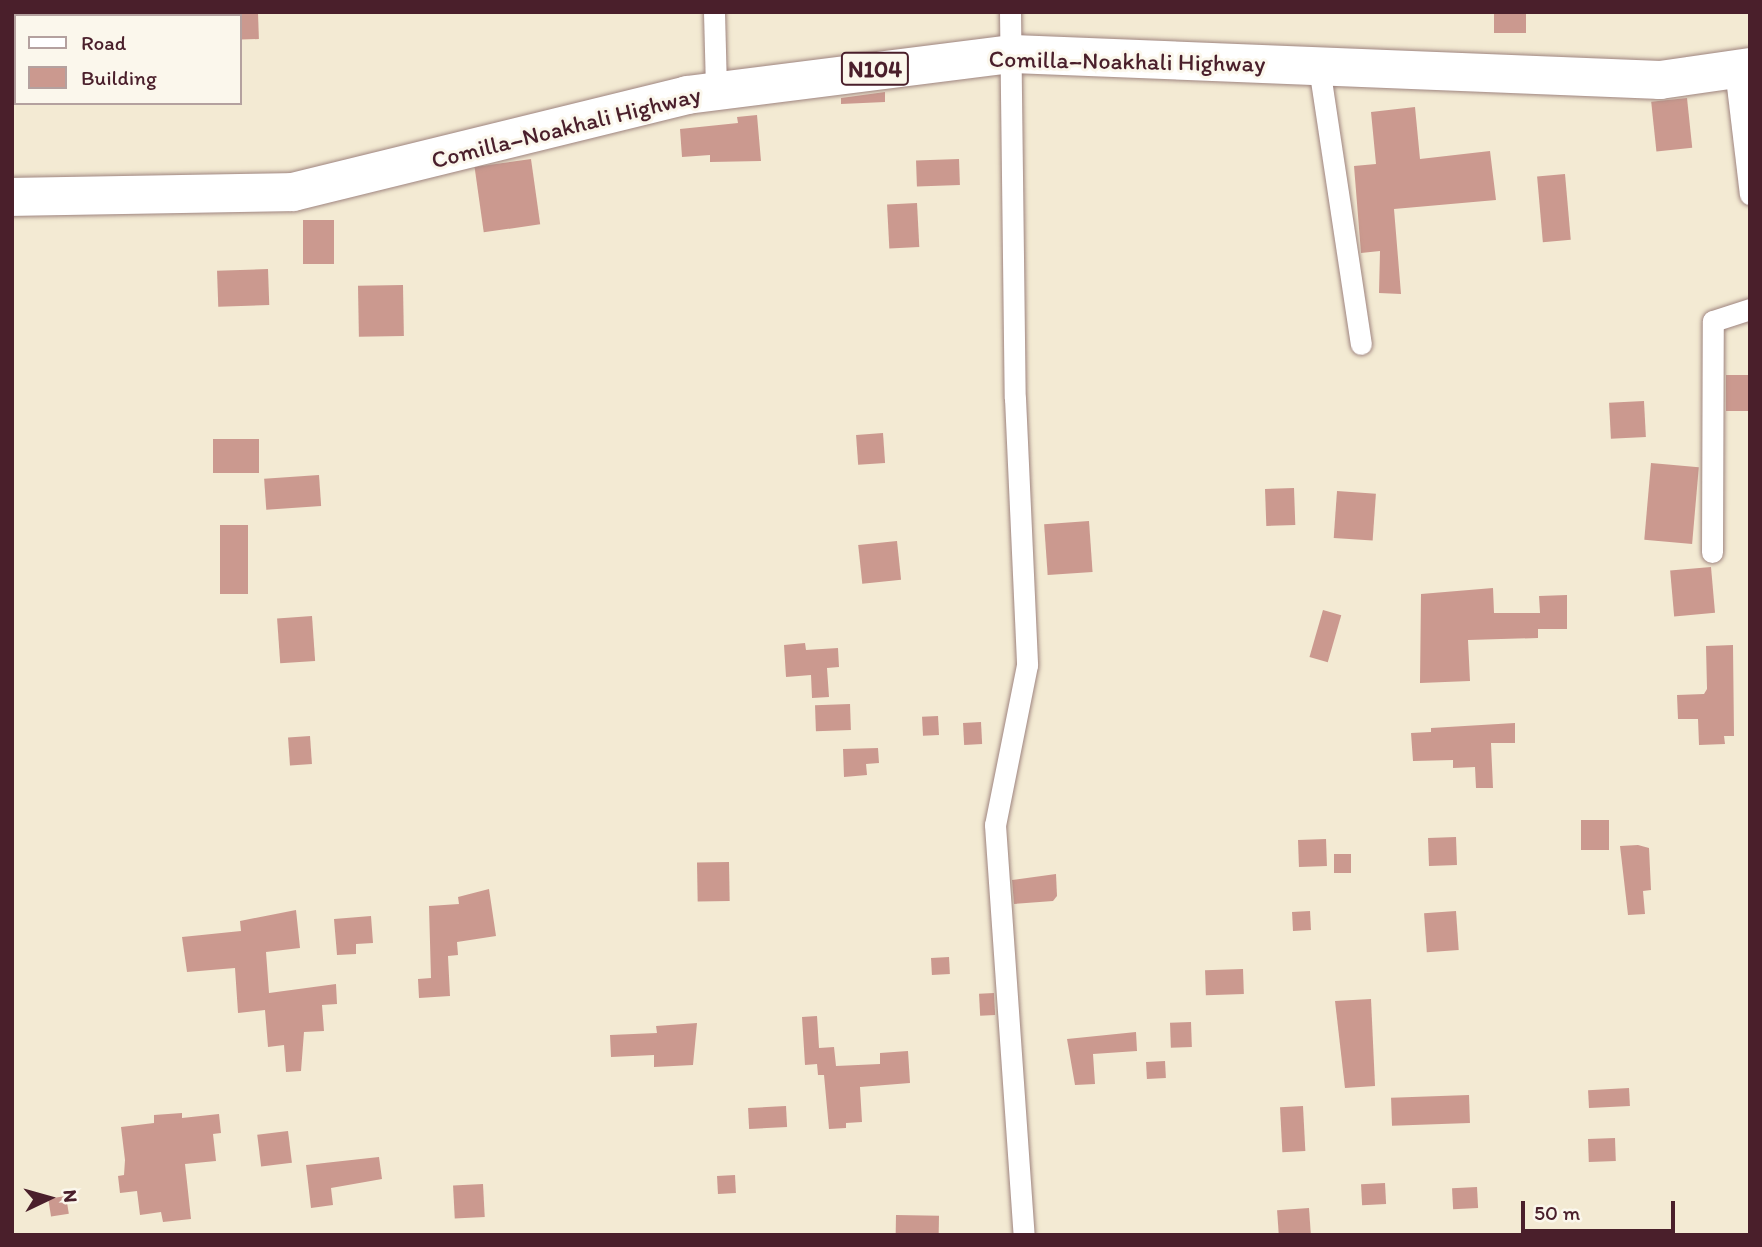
<!DOCTYPE html>
<html>
<head>
<meta charset="utf-8">
<style>
	body { margin:0 }
	#map { position:relative; width:1762px; height:1247px; overflow:hidden; background:#f3ead3; font-family:Itim,sans-serif }
	div>[style] { position:absolute }
	[style*='--x'] { left:calc(var(--x)*1px); top:calc(var(--y)*1px); width:calc(var(--w)*1px); rotate:calc(var(--a)*1deg) }
	.building>* { inset:0; background:#cb998f; transform-origin:0 0 }
	.roads { filter:drop-shadow(0 0 2px #9e847f) drop-shadow(0 0 2px #9e847f) }
	.street>* { height:21px; margin:-10.5px; padding:0 10.5px; transform-origin:10.5px; border-radius:10.5px; background:#fff }
	.highway>* { height:38px; margin:-19px; padding:0 19px; transform-origin:19px; border-radius:19px; background:#fff }
	span { translate:-50% -50%; white-space:nowrap; text-align:center; line-height:1.15; -webkit-text-stroke:6px #fbf7ec; paint-order:stroke }
	.shield-label span { padding:2px 5px; background:#fbf7ec; border:2px solid; border-radius:5px; -webkit-text-stroke-width:0 }
	.shield-label { font-size:23px; color:#4a1f2b; font-weight:700 }
	.street-label { font-size:24px; color:#4a1f2b }
	.frame { position:absolute; inset:0; border:14px solid #4a1f2b; pointer-events:none }
	.legend { position:absolute; left:14px; top:14px; width:228px; height:91px; box-sizing:border-box; background:#fbf7ec; border:2px solid #b4a19f; margin:0; padding:9px 12px; list-style:none; font-size:21px; color:#4a1f2b }
	.legend li { display:flex; align-items:center; gap:14px; height:35px }
	.legend b { width:35px; border:2px solid #b4a19f }
	.north { position:absolute; left:14px; top:1163px; width:70px; height:70px; -webkit-text-stroke:5px #fbf7ec; paint-order:stroke; rotate:85deg; font-size:19px; font-weight:700; line-height:28px; text-align:center; color:#4a1f2b }
	.north::after { content:''; display:block; margin:auto; width:24px; height:32px; background:#4a1f2b; clip-path:polygon(50% 0,100% 100%,50% 72%,0 100%) }
	.scale { position:absolute; left:1521px; top:1201px; width:154px; height:32px; box-sizing:border-box; border:4px solid #4a1f2b; border-top:0; padding-left:9px; font-size:21px; line-height:24px; white-space:nowrap; color:#4a1f2b; -webkit-text-stroke:5px #fbf7ec; paint-order:stroke }
</style>
</head>
<body>
<div id="map">
	<div class="building">
		<i style="left:1494px;top:12px;width:32px;height:21px"></i>
		<i style="left:258px;top:13px;width:26px;height:18px;rotate:88deg"></i>
		<i style="clip-path:polygon(885px 92px,885px 102px,841px 104px,841px 98px)"></i>
		<i style="left:1687px;top:98px;width:50px;height:36px;rotate:84deg"></i>
		<i style="clip-path:polygon(1415px 107px,1420px 159px,1490px 151px,1496px 200px,1394px 209px,1401px 294px,1379px 293px,1380px 251px,1361px 253px,1354px 166px,1376px 164px,1371px 112px)"></i>
		<i style="clip-path:polygon(757px 115px,761px 161px,710px 162px,710px 155px,682px 157px,680px 129px,738px 123px,737px 117px)"></i>
		<i style="left:531px;top:159px;width:66px;height:57px;rotate:82deg"></i>
		<i style="left:959px;top:159px;width:26px;height:43px;rotate:88deg"></i>
		<i style="left:1565px;top:174px;width:66px;height:28px;rotate:85deg"></i>
		<i style="left:917px;top:203px;width:44px;height:30px;rotate:87deg"></i>
		<i style="left:303px;top:220px;width:31px;height:44px"></i>
		<i style="left:268px;top:269px;width:36px;height:51px;rotate:88deg"></i>
		<i style="left:403px;top:285px;width:51px;height:45px;rotate:89deg"></i>
		<i style="left:1750px;top:375px;width:36px;height:24px;rotate:90deg"></i>
		<i style="left:1644px;top:401px;width:36px;height:35px;rotate:87deg"></i>
		<i style="left:883px;top:433px;width:30px;height:27px;rotate:86deg"></i>
		<i style="left:213px;top:439px;width:46px;height:34px"></i>
		<i style="left:1651px;top:463px;width:48px;height:77px;rotate:5deg"></i>
		<i style="left:319px;top:475px;width:31px;height:55px;rotate:86deg"></i>
		<i style="left:1294px;top:488px;width:37px;height:29px;rotate:88deg"></i>
		<i style="left:1337px;top:491px;width:39px;height:47px;rotate:4deg"></i>
		<i style="left:1089px;top:521px;width:51px;height:45px;rotate:86deg"></i>
		<i style="left:220px;top:525px;width:28px;height:69px"></i>
		<i style="left:897px;top:541px;width:39px;height:39px;rotate:84deg"></i>
		<i style="left:1711px;top:567px;width:46px;height:41px;rotate:85deg"></i>
		<i style="clip-path:polygon(1493px 588px,1494px 613px,1540px 613px,1539px 596px,1567px 595px,1567px 629px,1538px 629px,1538px 638px,1468px 640px,1470px 681px,1420px 683px,1421px 594px)"></i>
		<i style="left:1323px;top:610px;width:19px;height:49px;rotate:16deg"></i>
		<i style="left:312px;top:616px;width:45px;height:35px;rotate:86deg"></i>
		<i style="clip-path:polygon(805px 643px,806px 650px,838px 648px,839px 667px,827px 668px,829px 697px,812px 698px,811px 675px,786px 677px,784px 645px)"></i>
		<i style="clip-path:polygon(1733px 645px,1734px 736px,1724px 736px,1725px 744px,1699px 745px,1698px 719px,1678px 719px,1677px 695px,1704px 694px,1707px 689px,1706px 646px)"></i>
		<i style="left:850px;top:704px;width:26px;height:35px;rotate:88deg"></i>
		<i style="left:938px;top:716px;width:19px;height:16px;rotate:87deg"></i>
		<i style="left:981px;top:722px;width:22px;height:18px;rotate:87deg"></i>
		<i style="clip-path:polygon(1515px 723px,1515px 743px,1491px 743px,1493px 788px,1476px 788px,1475px 767px,1453px 768px,1453px 760px,1413px 761px,1411px 733px,1431px 732px,1431px 728px)"></i>
		<i style="left:310px;top:736px;width:28px;height:22px;rotate:86deg"></i>
		<i style="clip-path:polygon(878px 748px,879px 763px,866px 764px,867px 775px,844px 777px,843px 749px)"></i>
		<i style="left:1581px;top:820px;width:28px;height:30px"></i>
		<i style="left:1456px;top:837px;width:28px;height:28px;rotate:88deg"></i>
		<i style="left:1326px;top:839px;width:27px;height:28px;rotate:88deg"></i>
		<i style="clip-path:polygon(1638px 845px,1649px 848px,1651px 890px,1643px 891px,1645px 914px,1628px 915px,1620px 846px)"></i>
		<i style="left:1334px;top:854px;width:17px;height:19px"></i>
		<i style="left:729px;top:862px;width:39px;height:32px;rotate:89deg"></i>
		<i style="clip-path:polygon(1056px 874px,1057px 896px,1053px 901px,1014px 904px,1012px 880px)"></i>
		<i style="clip-path:polygon(489px 889px,496px 936px,457px 942px,458px 955px,448px 956px,450px 996px,419px 998px,418px 979px,431px 978px,429px 906px,459px 904px,458px 897px)"></i>
		<i style="clip-path:polygon(296px 910px,300px 948px,266px 952px,269px 993px,336px 984px,337px 1004px,322px 1005px,324px 1031px,304px 1032px,301px 1071px,286px 1072px,284px 1045px,268px 1047px,265px 1010px,238px 1013px,235px 968px,187px 972px,182px 937px,241px 931px,240px 921px)"></i>
		<i style="left:1310px;top:911px;width:19px;height:18px;rotate:87deg"></i>
		<i style="left:1456px;top:911px;width:39px;height:32px;rotate:86deg"></i>
		<i style="clip-path:polygon(371px 916px,373px 943px,356px 944px,356px 954px,337px 955px,334px 919px)"></i>
		<i style="left:949px;top:957px;width:17px;height:18px;rotate:87deg"></i>
		<i style="left:1243px;top:969px;width:25px;height:38px;rotate:88deg"></i>
		<i style="left:994px;top:993px;width:22px;height:15px;rotate:87deg"></i>
		<i style="clip-path:polygon(1371px 999px,1375px 1086px,1345px 1088px,1335px 1001px)"></i>
		<i style="clip-path:polygon(817px 1016px,819px 1048px,834px 1047px,836px 1066px,880px 1064px,880px 1053px,908px 1051px,910px 1083px,860px 1087px,862px 1122px,846px 1123px,846px 1128px,829px 1129px,824px 1075px,818px 1075px,817px 1064px,805px 1065px,802px 1017px)"></i>
		<i style="left:1191px;top:1022px;width:25px;height:21px;rotate:88deg"></i>
		<i style="clip-path:polygon(697px 1023px,693px 1065px,654px 1067px,654px 1055px,611px 1057px,610px 1035px,657px 1033px,656px 1026px)"></i>
		<i style="clip-path:polygon(1136px 1032px,1137px 1051px,1093px 1054px,1095px 1084px,1075px 1085px,1067px 1039px)"></i>
		<i style="left:1165px;top:1061px;width:17px;height:19px;rotate:87deg"></i>
		<i style="left:1629px;top:1088px;width:18px;height:41px;rotate:87deg"></i>
		<i style="left:1469px;top:1095px;width:28px;height:78px;rotate:88deg"></i>
		<i style="left:786px;top:1106px;width:21px;height:38px;rotate:87deg"></i>
		<i style="left:1303px;top:1106px;width:45px;height:23px;rotate:87deg"></i>
		<i style="clip-path:polygon(182px 1113px,182px 1118px,219px 1114px,221px 1133px,213px 1134px,216px 1161px,185px 1164px,191px 1219px,163px 1222px,161px 1212px,140px 1215px,137px 1191px,120px 1193px,118px 1176px,124px 1175px,125px 1160px,121px 1127px,154px 1123px,154px 1115px)"></i>
		<i style="left:288px;top:1131px;width:32px;height:31px;rotate:83deg"></i>
		<i style="left:1615px;top:1138px;width:23px;height:27px;rotate:88deg"></i>
		<i style="clip-path:polygon(379px 1157px,382px 1179px,331px 1188px,333px 1205px,311px 1208px,306px 1165px)"></i>
		<i style="left:735px;top:1175px;width:18px;height:18px;rotate:87deg"></i>
		<i style="left:1385px;top:1183px;width:21px;height:24px;rotate:87deg"></i>
		<i style="left:483px;top:1184px;width:33px;height:30px;rotate:87deg"></i>
		<i style="left:1477px;top:1187px;width:21px;height:25px;rotate:87deg"></i>
		<i style="left:66px;top:1196px;width:18px;height:18px;rotate:81deg"></i>
		<i style="left:1309px;top:1208px;width:27px;height:32px;rotate:86deg"></i>
		<i style="left:896px;top:1215px;width:43px;height:20px;rotate:1deg"></i>
	</div>
	<div class="roads">
		<div class="street">
			<i style="--x:714;--y:12;--w:79;--a:88.5"></i>
			<i style="--x:1010;--y:12;--w:386;--a:89.3"></i>
			<i style="--x:1015;--y:398;--w:267;--a:87.4"></i>
			<i style="--x:1027;--y:665;--w:163;--a:101.3"></i>
			<i style="--x:995;--y:825;--w:411;--a:86"></i>
			<i style="--x:1319;--y:67;--w:280;--a:81.4"></i>
			<i style="--x:1735;--y:69;--w:126;--a:83.2"></i>
			<i style="--x:1712;--y:552;--w:231;--a:-89.8"></i>
			<i style="--x:1713;--y:321;--w:39;--a:-18"></i>
		</div>
		<div class="highway">
			<i style="--x:12;--y:197;--w:281;--a:-1"></i>
			<i style="--x:293;--y:192;--w:406;--a:-13.8"></i>
			<i style="--x:687;--y:95;--w:329;--a:-7.2"></i>
			<i style="--x:1013;--y:54;--w:648;--a:2.3"></i>
			<i style="--x:1660;--y:80;--w:91;--a:-8.2"></i>
		</div>
	</div>
	<div class="shield-label">
		<span style="left:875px;top:69px">N104</span>
	</div>
	<div class="street-label">
		<span style="left:1127px;top:61px;rotate:1deg">Comilla–Noakhali Highway</span>
		<span style="left:566px;top:127px;rotate:-14deg">Comilla–Noakhali Highway</span>
	</div>
	<div class="frame"></div>
	<ul class="legend">
	<li><b style="height:9px;background:#fff"></b>Road</li>
	<li><b style="height:19px;background:#cb998f"></b>Building</li>
	</ul>
	<div class="north">N</div>
	<div class="scale">50 m</div>
</div>
</body>
</html>
